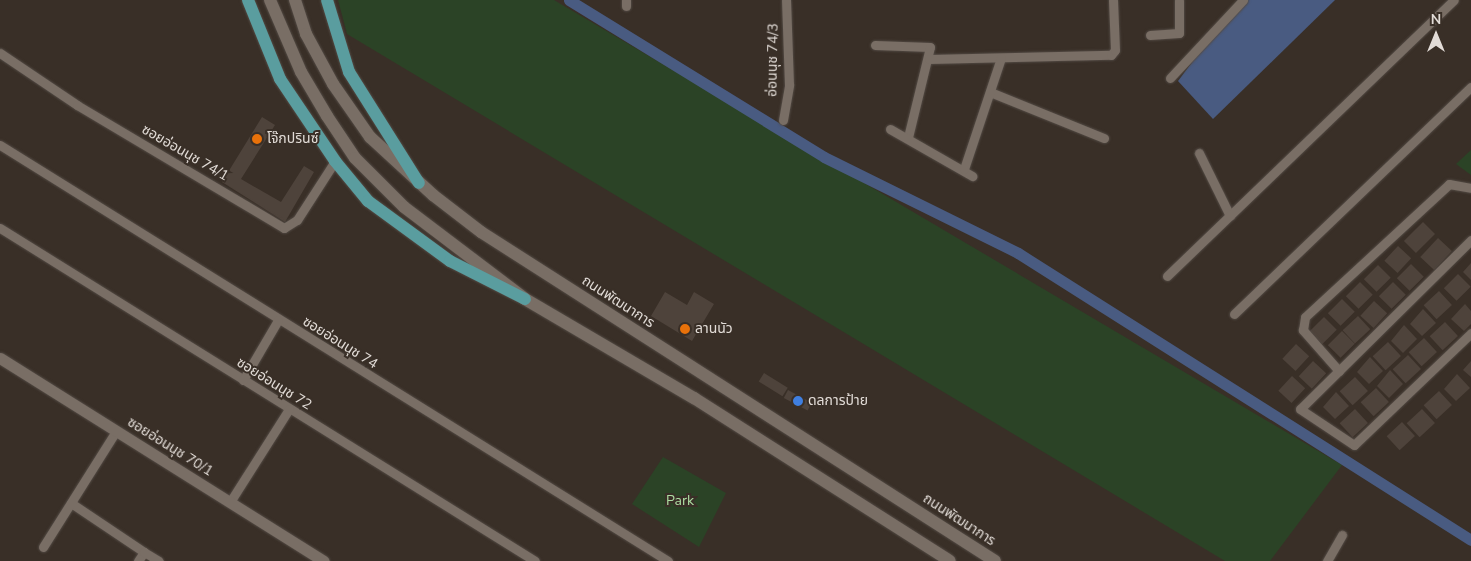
<!DOCTYPE html>
<html>
<head>
<meta charset="utf-8">
<style>
	body { margin:0 }
	#map { position:relative; width:1471px; height:561px; overflow:hidden; background:#392f27; font-family:"Nunito Sans","Noto Sans Thai",sans-serif }
	div>[style] { position:absolute }
	[style*='--x'] { left:calc(var(--x)*1px); top:calc(var(--y)*1px); width:calc(var(--w)*1px); rotate:calc(var(--a)*1deg) }
	.green>* { inset:0; background:#2b4326 }
	.water>* { inset:0; background:#495b81 }
	.canal>* { height:11px; margin:-5.5px; padding:0 5.5px; transform-origin:5.5px; border-radius:5.5px; background:#495b81 }
	.building>* { inset:0; background:#4e433b; transform-origin:0 0 }
	.roads { filter:drop-shadow(0 0 1px #524a44) drop-shadow(0 0 1px #524a44) }
	.minor>* { height:9px; margin:-4.5px; padding:0 4.5px; transform-origin:4.5px; border-radius:4.5px; background:#796e65 }
	.tertiary>* { height:11px; margin:-5.5px; padding:0 5.5px; transform-origin:5.5px; border-radius:5.5px; background:#796e65 }
	.secondary>* { height:12px; margin:-6px; padding:0 6px; transform-origin:6px; border-radius:6px; background:#796e65 }
	.primary>* { height:12px; margin:-6px; padding:0 6px; transform-origin:6px; border-radius:6px; background:#5a9d9f }
	.dots>* { width:14px; height:14px; translate:-50% -50%; box-sizing:border-box; border:2px solid #392f27; border-radius:50% }
	span { translate:-50% -50%; white-space:nowrap; text-align:center; line-height:1.15; -webkit-text-stroke:4px #392f27; paint-order:stroke }
	.street-label { font-size:14px; color:#e2dcd7 }
	.poi-label { font-size:14px; color:#e2dcd7 }
	.left { translate:0 -50%; text-align:left }
	.park-label { font-size:14px; color:#acdea2 }
	.north { position:absolute; left:1411px; top:10px; width:50px; height:50px; -webkit-text-stroke:4px #392f27; paint-order:stroke; rotate:0deg; font-size:14px; font-weight:700; line-height:20px; text-align:center; color:#e2dcd7 }
	.north::after { content:''; display:block; margin:auto; width:18px; height:22px; background:#e2dcd7; clip-path:polygon(50% 0,100% 100%,50% 72%,0 100%) }
</style>
</head>
<body>
<div id="map">
	<div class="green">
		<i style="clip-path:polygon(338px 0,554px 0,1342px 465px,1270px 561px,1225px 561px,347px 34px)"></i>
		<i style="clip-path:polygon(1471px 150px,1471px 175px,1456px 164px)"></i>
		<i style="clip-path:polygon(663px 457px,726px 493px,699px 547px,632px 504px)"></i>
	</div>
	<div class="water">
		<i style="clip-path:polygon(1246px 0,1335px 0,1213px 119px,1178px 81px,1217px 29px)"></i>
	</div>
	<div class="canal">
		<i style="--x:569;--y:0;--w:299;--a:31.6"></i>
		<i style="--x:824;--y:157;--w:216;--a:26.3"></i>
		<i style="--x:1018;--y:253;--w:536;--a:32.36"></i>
	</div>
	<div class="building">
		<i style="clip-path:polygon(262px 117px,275px 125px,241px 179px,281px 202px,304px 166px,314px 172px,285px 222px,222px 182px)"></i>
		<i style="left:1423px;top:222px;width:17px;height:27px;rotate:45deg"></i>
		<i style="left:1438px;top:238px;width:19px;height:26px;rotate:43deg"></i>
		<i style="left:1398px;top:246px;width:18px;height:20px;rotate:43deg"></i>
		<i style="clip-path:polygon(1471px 263px,1471px 280px,1463px 272px)"></i>
		<i style="left:1411px;top:264px;width:18px;height:20px;rotate:45deg"></i>
		<i style="left:1378px;top:265px;width:18px;height:20px;rotate:45deg"></i>
		<i style="left:1458px;top:274px;width:18px;height:20px;rotate:45deg"></i>
		<i style="left:1360px;top:282px;width:18px;height:20px;rotate:45deg"></i>
		<i style="left:1393px;top:282px;width:18px;height:20px;rotate:45deg"></i>
		<i style="left:1439px;top:291px;width:19px;height:21px;rotate:47deg"></i>
		<i style="clip-path:polygon(665px 292px,687px 305px,694px 292px,714px 304px,692px 341px,651px 316px)"></i>
		<i style="left:1342px;top:299px;width:18px;height:20px;rotate:45deg"></i>
		<i style="left:1374px;top:301px;width:18px;height:20px;rotate:43deg"></i>
		<i style="clip-path:polygon(1465px 304px,1471px 311px,1471px 324px,1464px 331px,1451px 319px)"></i>
		<i style="clip-path:polygon(1423px 309px,1436px 323px,1422px 336px,1410px 324px)"></i>
		<i style="left:1358px;top:316px;width:18px;height:21px;rotate:47deg"></i>
		<i style="left:1324px;top:317px;width:18px;height:21px;rotate:45deg"></i>
		<i style="left:1445px;top:322px;width:19px;height:21px;rotate:47deg"></i>
		<i style="clip-path:polygon(1404px 325px,1417px 339px,1403px 353px,1391px 341px)"></i>
		<i style="left:1342px;top:331px;width:18px;height:20px;rotate:45deg"></i>
		<i style="left:1424px;top:338px;width:19px;height:21px;rotate:47deg"></i>
		<i style="left:1388px;top:342px;width:19px;height:21px;rotate:47deg"></i>
		<i style="left:1296px;top:344px;width:18px;height:20px;rotate:43deg"></i>
		<i style="left:1408px;top:355px;width:19px;height:21px;rotate:47deg"></i>
		<i style="clip-path:polygon(1370px 357px,1383px 371px,1369px 384px,1357px 372px)"></i>
		<i style="left:1313px;top:361px;width:18px;height:21px;rotate:43deg"></i>
		<i style="clip-path:polygon(1471px 361px,1471px 377px,1463px 370px)"></i>
		<i style="clip-path:polygon(1390px 370px,1403px 384px,1389px 398px,1377px 386px)"></i>
		<i style="left:764px;top:373px;width:28px;height:10px;rotate:32deg"></i>
		<i style="clip-path:polygon(1457px 374px,1470px 388px,1456px 401px,1444px 389px)"></i>
		<i style="left:1292px;top:376px;width:18px;height:20px;rotate:43deg"></i>
		<i style="left:1355px;top:377px;width:19px;height:21px;rotate:47deg"></i>
		<i style="left:1376px;top:388px;width:19px;height:21px;rotate:47deg"></i>
		<i style="left:788px;top:390px;width:27px;height:9px;rotate:28deg"></i>
		<i style="left:1439px;top:391px;width:19px;height:21px;rotate:47deg"></i>
		<i style="clip-path:polygon(1336px 392px,1349px 406px,1335px 419px,1323px 407px)"></i>
		<i style="left:1355px;top:409px;width:19px;height:21px;rotate:47deg"></i>
		<i style="left:1422px;top:409px;width:19px;height:21px;rotate:47deg"></i>
		<i style="left:1402px;top:422px;width:19px;height:21px;rotate:47deg"></i>
	</div>
	<div class="roads">
		<div class="minor">
			<i style="--x:626;--y:0;--w:6;--a:90"></i>
			<i style="--x:1150;--y:35;--w:29;--a:-4"></i>
			<i style="--x:1179;--y:33;--w:33;--a:-90"></i>
			<i style="--x:875;--y:45;--w:55;--a:2.1"></i>
			<i style="--x:930;--y:47;--w:93;--a:103.7"></i>
			<i style="--x:0;--y:53;--w:93;--a:34"></i>
			<i style="--x:77;--y:105;--w:241;--a:30.7"></i>
			<i style="--x:284;--y:228;--w:15;--a:-32"></i>
			<i style="--x:297;--y:220;--w:70;--a:-57.2"></i>
			<i style="--x:929;--y:59;--w:182;--a:-1.3"></i>
			<i style="--x:1111;--y:55;--w:6;--a:-51"></i>
			<i style="--x:1115;--y:50;--w:50;--a:-92.3"></i>
			<i style="--x:1170;--y:78;--w:107;--a:-46.9"></i>
			<i style="--x:990;--y:92;--w:123;--a:22"></i>
			<i style="--x:783;--y:120;--w:36;--a:-80"></i>
			<i style="--x:789;--y:85;--w:85;--a:-92"></i>
			<i style="--x:890;--y:129;--w:95;--a:29.8"></i>
			<i style="--x:0;--y:145;--w:787;--a:31.91"></i>
			<i style="--x:1199;--y:153;--w:70;--a:63.8"></i>
			<i style="--x:964;--y:169;--w:117;--a:-71.6"></i>
			<i style="--x:0;--y:228;--w:630;--a:31.9"></i>
			<i style="--x:1471;--y:240;--w:240;--a:135.3"></i>
			<i style="--x:1300;--y:409;--w:65;--a:33.7"></i>
			<i style="--x:1354;--y:445;--w:162;--a:-43.7"></i>
			<i style="--x:1167;--y:276;--w:398;--a:-43.9"></i>
			<i style="--x:1234;--y:314;--w:328;--a:-43.8"></i>
			<i style="--x:1339;--y:371;--w:55;--a:-131.3"></i>
			<i style="--x:1303;--y:330;--w:13;--a:-81"></i>
			<i style="--x:1305;--y:317;--w:196;--a:-42.7"></i>
			<i style="--x:1449;--y:184;--w:22;--a:10"></i>
			<i style="--x:243;--y:380;--w:69;--a:-59.7"></i>
			<i style="--x:230;--y:502;--w:110;--a:-57.6"></i>
			<i style="--x:71;--y:503;--w:88;--a:33.9"></i>
			<i style="--x:43;--y:547;--w:137;--a:-57.8"></i>
			<i style="--x:138;--y:561;--w:11;--a:-56"></i>
			<i style="--x:144;--y:552;--w:17;--a:31"></i>
			<i style="--x:1327;--y:561;--w:30;--a:-60"></i>
		</div>
		<div class="tertiary">
			<i style="--x:0;--y:358;--w:382;--a:32.1"></i>
		</div>
		<div class="secondary">
			<i style="--x:270;--y:0;--w:78;--a:66.7"></i>
			<i style="--x:301;--y:72;--w:51;--a:59.4"></i>
			<i style="--x:327;--y:116;--w:50;--a:56.3"></i>
			<i style="--x:355;--y:158;--w:69;--a:45"></i>
			<i style="--x:404;--y:207;--w:152;--a:37.2"></i>
			<i style="--x:525;--y:299;--w:196;--a:30.4"></i>
			<i style="--x:694;--y:398;--w:303;--a:32.5"></i>
			<i style="--x:295;--y:0;--w:36;--a:72"></i>
			<i style="--x:306;--y:34;--w:57;--a:61.6"></i>
			<i style="--x:333;--y:84;--w:65;--a:55.1"></i>
			<i style="--x:370;--y:137;--w:86;--a:42.6"></i>
			<i style="--x:433;--y:195;--w:61;--a:37.6"></i>
			<i style="--x:481;--y:232;--w:610;--a:32.62"></i>
		</div>
		<div class="primary">
			<i style="--x:248;--y:0;--w:85;--a:67.9"></i>
			<i style="--x:280;--y:79;--w:99;--a:56.1"></i>
			<i style="--x:335;--y:161;--w:52;--a:50.5"></i>
			<i style="--x:368;--y:201;--w:102;--a:36.2"></i>
			<i style="--x:450;--y:261;--w:84;--a:26.9"></i>
			<i style="--x:327;--y:0;--w:75;--a:73"></i>
			<i style="--x:349;--y:72;--w:131;--a:57.8"></i>
		</div>
	</div>
	<div class="dots">
		<i style="left:257px;top:139px;background:#e8710a"></i>
		<i style="left:685px;top:329px;background:#e8710a"></i>
		<i style="left:798px;top:401px;background:#3f7fe0"></i>
	</div>
	<div class="street-label">
		<span style="left:773px;top:60px;rotate:-89deg">อ่อนนุช 74/3</span>
		<span style="left:185px;top:153px;rotate:30deg">ซอยอ่อนนุช 74/1</span>
		<span style="left:618px;top:302px;rotate:33deg">ถนนพัฒนาการ</span>
		<span style="left:340px;top:343px;rotate:32deg">ซอยอ่อนนุช 74</span>
		<span style="left:274px;top:384px;rotate:32deg">ซอยอ่อนนุช 72</span>
		<span style="left:170px;top:447px;rotate:32deg">ซอยอ่อนนุช 70/1</span>
		<span style="left:959px;top:520px;rotate:33deg">ถนนพัฒนาการ</span>
	</div>
	<div class="poi-label">
		<span class="left" style="left:267px;top:139px">โจ๊กปรินซ์</span>
		<span class="left" style="left:695px;top:329px">ลานนัว</span>
		<span class="left" style="left:808px;top:401px">ดลการป้าย</span>
	</div>
	<div class="park-label">
		<span style="left:680px;top:501px">Park</span>
	</div>
	<div class="north">N</div>
</div>
</body>
</html>
